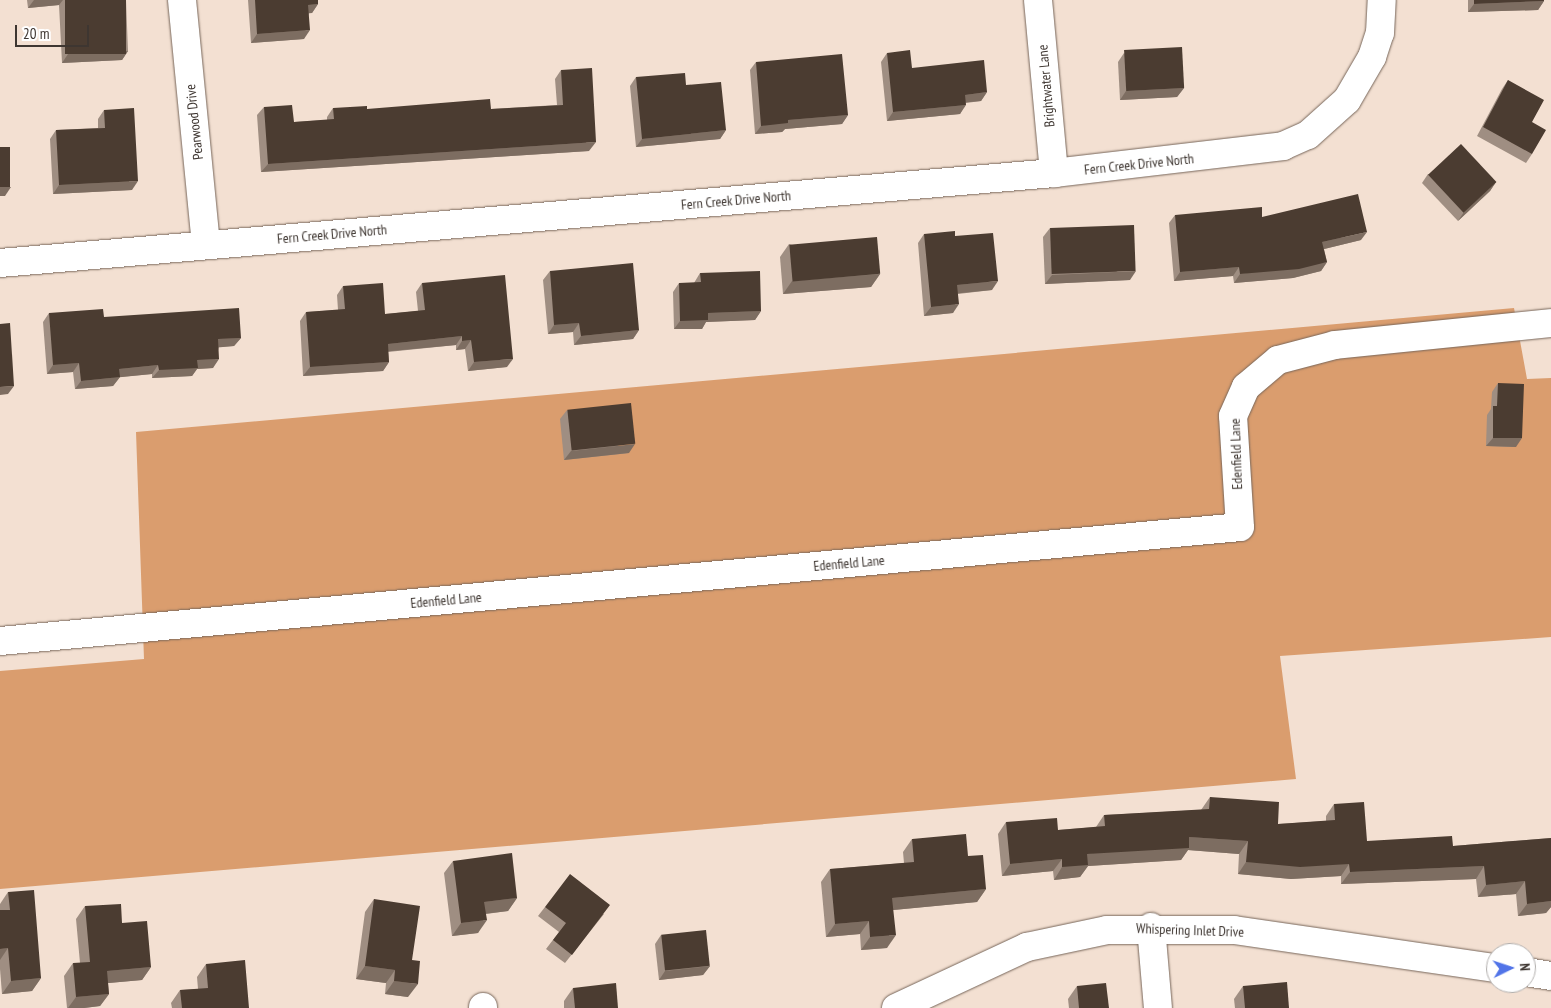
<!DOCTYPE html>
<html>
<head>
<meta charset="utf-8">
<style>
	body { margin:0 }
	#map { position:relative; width:1551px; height:1008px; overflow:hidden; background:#f3e0d2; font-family:"PT Sans Narrow",sans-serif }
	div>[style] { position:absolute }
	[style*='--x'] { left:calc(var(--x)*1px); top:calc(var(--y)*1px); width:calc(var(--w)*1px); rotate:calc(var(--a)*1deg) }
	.forest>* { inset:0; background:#da9d6e }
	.roads { filter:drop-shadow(0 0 1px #77665a) drop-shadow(0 0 1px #77665a) }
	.minor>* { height:28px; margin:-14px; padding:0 14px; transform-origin:14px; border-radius:14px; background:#fff }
	.wall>* { inset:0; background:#9f8e82 }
	.shaded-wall>* { inset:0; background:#7d6d61 }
	.building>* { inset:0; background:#4b3c31; transform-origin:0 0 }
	span { translate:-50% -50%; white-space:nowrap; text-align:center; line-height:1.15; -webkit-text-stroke:5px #fff; paint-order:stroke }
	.street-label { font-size:14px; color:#3e3631 }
	.north { position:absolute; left:1486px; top:943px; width:50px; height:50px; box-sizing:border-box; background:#fff; border:1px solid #b2afad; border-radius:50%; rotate:86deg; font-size:14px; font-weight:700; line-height:20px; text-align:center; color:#3e3631 }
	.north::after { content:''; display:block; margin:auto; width:18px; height:22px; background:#5174e8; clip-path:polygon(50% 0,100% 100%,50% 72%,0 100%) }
	.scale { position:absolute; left:15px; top:25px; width:74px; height:22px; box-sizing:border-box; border:2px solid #3e3631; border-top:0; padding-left:6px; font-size:15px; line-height:18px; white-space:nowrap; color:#3e3631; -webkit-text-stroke:4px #fff; paint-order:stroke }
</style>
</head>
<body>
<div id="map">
	<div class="forest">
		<i style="clip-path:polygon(1514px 308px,1527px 379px,1551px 378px,1551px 637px,1280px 656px,1296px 779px,0 889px,0 671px,144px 659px,136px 432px)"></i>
	</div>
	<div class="roads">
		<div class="minor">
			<i style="--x:182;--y:0;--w:246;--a:84.4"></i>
			<i style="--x:1038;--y:0;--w:174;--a:84.7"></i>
			<i style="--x:0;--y:263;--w:1058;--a:-4.88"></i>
			<i style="--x:1054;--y:173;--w:231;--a:-6.7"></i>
			<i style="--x:1283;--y:146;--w:27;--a:-24"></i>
			<i style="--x:1308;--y:135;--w:52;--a:-41.9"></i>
			<i style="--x:1347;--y:100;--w:50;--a:-59.8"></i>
			<i style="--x:1372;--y:57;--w:25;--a:-72"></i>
			<i style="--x:1380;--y:33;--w:33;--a:-87"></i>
			<i style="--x:0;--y:641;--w:1245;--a:-5.25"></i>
			<i style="--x:1240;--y:527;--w:111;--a:-93.6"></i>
			<i style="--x:1233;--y:416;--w:32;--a:-66"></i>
			<i style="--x:1246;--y:387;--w:42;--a:-40.2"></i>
			<i style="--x:1278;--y:360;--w:59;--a:-14.7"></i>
			<i style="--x:1335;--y:345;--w:217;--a:-5.8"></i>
			<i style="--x:1151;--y:927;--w:81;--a:85.1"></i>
			<i style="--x:1526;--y:972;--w:25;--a:9"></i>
			<i style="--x:483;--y:1007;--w:1;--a:90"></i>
			<i style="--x:896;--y:1008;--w:145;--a:-25"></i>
			<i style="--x:1027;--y:947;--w:82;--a:-12"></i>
			<i style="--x:1107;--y:930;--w:127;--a:0"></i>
			<i style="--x:1234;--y:930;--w:265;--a:8.3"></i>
		</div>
	</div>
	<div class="wall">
		<i style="clip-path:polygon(27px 0,126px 0,128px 51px,122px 60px,62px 63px,59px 5px,28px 8px)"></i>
		<i style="clip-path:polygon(248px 0,318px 0,318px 4px,312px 13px,309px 13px,304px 39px,251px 43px)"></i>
		<i style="clip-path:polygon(1468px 0,1544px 0,1544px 1px,1538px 10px,1468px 12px)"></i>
		<i style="clip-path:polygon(887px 53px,912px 68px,987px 92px,981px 101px,966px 103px,960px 114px,887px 121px,881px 62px)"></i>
		<i style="clip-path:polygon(1124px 53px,1184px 88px,1177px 97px,1120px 100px,1118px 62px)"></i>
		<i style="clip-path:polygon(756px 62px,848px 115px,842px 124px,785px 129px,782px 132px,755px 134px,750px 70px)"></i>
		<i style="clip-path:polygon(561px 70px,589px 151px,261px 172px,257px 115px,264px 107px,294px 122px,327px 120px,327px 117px,333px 108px,367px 109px,491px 109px,557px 105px,555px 79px)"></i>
		<i style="clip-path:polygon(636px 77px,686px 85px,726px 130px,720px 139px,636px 147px,630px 86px)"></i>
		<i style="clip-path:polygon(1508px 80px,1532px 122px,1532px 154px,1526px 163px,1477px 136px,1502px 89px)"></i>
		<i style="clip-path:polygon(104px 110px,132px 190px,53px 194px,50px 139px,56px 130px,98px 128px,98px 119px)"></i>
		<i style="clip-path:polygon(1428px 174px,1496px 182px,1490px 191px,1458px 221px,1422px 183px)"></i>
		<i style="clip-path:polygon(1175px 215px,1361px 240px,1324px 249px,1327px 262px,1321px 271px,1293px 278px,1234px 283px,1233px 276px,1174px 281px,1169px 223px)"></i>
		<i style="clip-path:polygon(1050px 228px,1130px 280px,1045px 284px,1043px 237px)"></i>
		<i style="clip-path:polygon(924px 234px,955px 236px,992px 290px,958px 294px,953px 313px,924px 316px,918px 243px)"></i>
		<i style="clip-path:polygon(789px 244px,880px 274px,871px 287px,783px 294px,780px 257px)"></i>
		<i style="clip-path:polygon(550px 271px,639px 330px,633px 339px,574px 345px,573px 332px,548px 334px,543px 280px)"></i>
		<i style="clip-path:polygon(700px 273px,761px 311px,755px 320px,706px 322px,702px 329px,674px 329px,673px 292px,679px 283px,694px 283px)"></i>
		<i style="clip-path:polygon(422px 283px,507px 367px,468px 371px,465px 349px,456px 350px,456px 345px,388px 352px,389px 362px,383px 371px,303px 376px,300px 321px,306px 312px,338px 310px,337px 295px,343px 286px,385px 314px,418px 311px,416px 292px)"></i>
		<i style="clip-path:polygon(49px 313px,104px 317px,241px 338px,234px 346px,219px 347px,213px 368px,197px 369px,192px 376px,152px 378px,152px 374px,120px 377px,113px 386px,75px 389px,73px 372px,47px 374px,43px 322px)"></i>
		<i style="clip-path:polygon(1498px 383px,1516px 447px,1486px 446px,1487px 415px,1491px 409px,1492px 392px)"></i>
		<i style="clip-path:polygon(567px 410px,629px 453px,564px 460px,560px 419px)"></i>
		<i style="clip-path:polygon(1210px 797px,1278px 824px,1326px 821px,1326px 816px,1334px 804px,1367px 841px,1453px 846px,1551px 838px,1551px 907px,1546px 913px,1518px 916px,1516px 894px,1478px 897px,1476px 879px,1341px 884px,1341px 876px,1291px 879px,1238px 874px,1239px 854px,1188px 850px,1181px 860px,1088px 866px,1080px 877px,1054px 880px,1053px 871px,1002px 876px,998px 834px,1006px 822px,1058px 830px,1096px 827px,1104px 815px,1201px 810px)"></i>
		<i style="clip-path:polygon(912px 839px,968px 856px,986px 889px,977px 902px,893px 910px,887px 948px,861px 950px,860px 934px,826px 937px,821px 882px,830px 869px,904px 863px,903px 852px)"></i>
		<i style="clip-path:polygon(453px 861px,517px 898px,508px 911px,486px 914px,478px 933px,452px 936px,444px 873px)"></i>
		<i style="clip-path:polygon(8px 892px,41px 978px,32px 991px,2px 994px,0 969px,0 904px)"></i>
		<i style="clip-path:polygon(374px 899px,412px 960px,408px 997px,385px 994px,386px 983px,356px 979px,365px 912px)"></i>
		<i style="clip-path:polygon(85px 906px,122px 923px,151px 967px,142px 980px,108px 983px,109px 994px,100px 1006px,84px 1008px,67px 1008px,64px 976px,73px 963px,80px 963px,76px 919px)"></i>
		<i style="clip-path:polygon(545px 907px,604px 914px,565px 963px,546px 949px,559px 932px,538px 916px)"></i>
		<i style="clip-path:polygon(661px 935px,710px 966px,703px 975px,659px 980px,655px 944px)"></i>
		<i style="clip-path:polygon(206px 964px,249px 1008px,172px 1008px,171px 1003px,180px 990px,198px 989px,197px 977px)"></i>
		<i style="clip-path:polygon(1077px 986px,1109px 1008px,1069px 1008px,1068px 999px)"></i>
		<i style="clip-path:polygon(1243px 986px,1289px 1008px,1235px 1008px,1234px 999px)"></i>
		<i style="clip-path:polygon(573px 988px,618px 1008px,564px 1008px,564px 1001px)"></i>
	</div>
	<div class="shaded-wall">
		<i style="clip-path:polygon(34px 0,63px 0,59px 5px,28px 8px)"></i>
		<i style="clip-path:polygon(1544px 1px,1538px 10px,1468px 12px,1474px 4px)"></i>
		<i style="clip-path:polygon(318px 4px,312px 13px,302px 14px,308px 5px)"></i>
		<i style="clip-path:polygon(310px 30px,304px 39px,251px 43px,257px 34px)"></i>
		<i style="clip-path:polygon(128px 51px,122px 60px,62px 63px,68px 54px)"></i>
		<i style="clip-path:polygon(1184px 88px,1177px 97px,1120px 100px,1126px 91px)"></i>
		<i style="clip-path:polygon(987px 92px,981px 101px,959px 103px,965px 95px)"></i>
		<i style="clip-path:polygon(966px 105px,960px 114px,887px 121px,893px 112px)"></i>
		<i style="clip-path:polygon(848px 115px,842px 124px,785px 129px,782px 132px,755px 134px,761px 126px,788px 120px)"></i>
		<i style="clip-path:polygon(726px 130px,720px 139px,636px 147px,642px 139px)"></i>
		<i style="clip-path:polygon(596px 142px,589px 151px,261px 172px,268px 164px)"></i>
		<i style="clip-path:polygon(138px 181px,132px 190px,53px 194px,59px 185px)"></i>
		<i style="clip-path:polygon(1496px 182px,1490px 191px,1458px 221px,1464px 212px)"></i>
		<i style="clip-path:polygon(0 187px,11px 187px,5px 196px,0 196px)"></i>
		<i style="clip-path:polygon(1367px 232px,1361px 240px,1316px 251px,1322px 242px)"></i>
		<i style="clip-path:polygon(1327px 262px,1321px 271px,1293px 278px,1234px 283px,1240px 274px)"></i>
		<i style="clip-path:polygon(1239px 267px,1233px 276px,1174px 281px,1180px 272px)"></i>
		<i style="clip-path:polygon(1136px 271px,1130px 280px,1045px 284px,1052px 275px)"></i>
		<i style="clip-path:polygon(880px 274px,871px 287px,783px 294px,792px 281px)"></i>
		<i style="clip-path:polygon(998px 281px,992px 290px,951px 294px,957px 285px)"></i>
		<i style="clip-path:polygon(959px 304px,953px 313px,924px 316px,931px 307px)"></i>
		<i style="clip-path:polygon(761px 311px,755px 320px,706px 322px,702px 329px,674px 329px,680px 321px,708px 313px)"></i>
		<i style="clip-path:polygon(579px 323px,573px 332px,548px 334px,554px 325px)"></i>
		<i style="clip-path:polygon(639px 330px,633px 339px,574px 345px,581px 336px)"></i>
		<i style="clip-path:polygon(462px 336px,456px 345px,381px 352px,388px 344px)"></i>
		<i style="clip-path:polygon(241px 338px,234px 346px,212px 348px,218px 339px)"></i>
		<i style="clip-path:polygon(471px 340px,465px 349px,456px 350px,462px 341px)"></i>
		<i style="clip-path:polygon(219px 359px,213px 368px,197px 369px,192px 376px,152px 378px,159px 370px,197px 360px)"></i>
		<i style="clip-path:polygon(513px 359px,507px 367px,468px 371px,474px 362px)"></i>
		<i style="clip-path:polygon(389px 362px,383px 371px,303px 376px,310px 367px)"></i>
		<i style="clip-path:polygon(79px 363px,73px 372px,47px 374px,53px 365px)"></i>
		<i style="clip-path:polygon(158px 365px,152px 374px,112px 378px,119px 369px)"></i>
		<i style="clip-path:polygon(120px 377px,113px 386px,75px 389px,81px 381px)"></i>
		<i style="clip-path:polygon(14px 386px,8px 394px,0 395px,0 387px)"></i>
		<i style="clip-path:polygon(1493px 438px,1522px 438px,1516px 447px,1486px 446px)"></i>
		<i style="clip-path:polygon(635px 444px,629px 453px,564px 460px,571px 451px)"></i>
		<i style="clip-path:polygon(1189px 837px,1248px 841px,1239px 854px,1188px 850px,1181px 860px,1088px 866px,1080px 877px,1054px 880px,1062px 867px,1087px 854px)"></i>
		<i style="clip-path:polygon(1062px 859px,1053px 871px,1002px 876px,1010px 864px)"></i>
		<i style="clip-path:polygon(1246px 862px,1349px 864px,1341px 876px,1291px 879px,1238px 874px)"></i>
		<i style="clip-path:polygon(1484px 866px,1476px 879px,1341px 884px,1350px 872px)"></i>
		<i style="clip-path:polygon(1525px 881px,1516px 894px,1478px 897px,1486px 885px)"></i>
		<i style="clip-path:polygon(986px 889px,977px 902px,883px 911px,892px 898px)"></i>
		<i style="clip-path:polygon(517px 898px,508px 911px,475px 915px,484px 902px)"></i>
		<i style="clip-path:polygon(1551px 901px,1551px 907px,1546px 913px,1518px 916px,1527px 904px)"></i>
		<i style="clip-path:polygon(487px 920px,478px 933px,452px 936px,461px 923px)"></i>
		<i style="clip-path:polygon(869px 921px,860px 934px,826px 937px,835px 924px)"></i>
		<i style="clip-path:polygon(896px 935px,887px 948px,861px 950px,870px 937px)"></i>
		<i style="clip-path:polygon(8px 948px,0 960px,0 949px)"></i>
		<i style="clip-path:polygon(365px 966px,395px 970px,386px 983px,356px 979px)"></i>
		<i style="clip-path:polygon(710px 966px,703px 975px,659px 980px,665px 971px)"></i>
		<i style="clip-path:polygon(151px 967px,142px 980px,98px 984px,107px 971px)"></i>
		<i style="clip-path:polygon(41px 978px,32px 991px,2px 994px,11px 981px)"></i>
		<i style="clip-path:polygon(394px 981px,418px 984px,408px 997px,385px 994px)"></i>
		<i style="clip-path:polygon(109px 994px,100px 1006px,84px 1008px,68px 1008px,76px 997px)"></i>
	</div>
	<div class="building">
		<i style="left:65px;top:0;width:61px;height:54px"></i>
		<i style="clip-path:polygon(255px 0,318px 0,318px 4px,308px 5px,310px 30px,257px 34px)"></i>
		<i style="clip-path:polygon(1474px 0,1544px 0,1544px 1px,1474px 4px)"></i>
		<i style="left:1182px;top:47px;width:41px;height:58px;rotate:87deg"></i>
		<i style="clip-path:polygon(910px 50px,912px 68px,984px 60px,987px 92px,965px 95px,966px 105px,893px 112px,887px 53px)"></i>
		<i style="clip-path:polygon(842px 54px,848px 115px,788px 120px,788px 123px,761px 126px,756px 62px)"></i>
		<i style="clip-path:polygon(592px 68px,596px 142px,268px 164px,264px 107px,292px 105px,294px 122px,334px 119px,333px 108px,367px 106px,367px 109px,490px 99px,491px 109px,563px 105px,561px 70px)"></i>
		<i style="clip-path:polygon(685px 73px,686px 85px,721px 82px,726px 130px,642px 139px,636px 77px)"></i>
		<i style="clip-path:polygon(1508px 80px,1544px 100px,1532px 122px,1546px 130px,1532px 154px,1483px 127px)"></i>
		<i style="clip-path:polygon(134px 108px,138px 181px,59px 185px,56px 130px,105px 128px,104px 110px)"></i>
		<i style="left:1461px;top:144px;width:52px;height:45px;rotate:47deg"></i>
		<i style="left:0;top:147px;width:10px;height:40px"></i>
		<i style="clip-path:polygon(1358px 194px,1367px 232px,1322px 242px,1327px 262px,1299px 269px,1240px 274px,1239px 267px,1180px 272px,1175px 215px,1262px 207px,1262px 217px)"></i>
		<i style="left:1134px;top:225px;width:46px;height:84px;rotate:88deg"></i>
		<i style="clip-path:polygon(955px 231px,955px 236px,993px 233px,998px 281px,957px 285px,959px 304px,931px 307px,924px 234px)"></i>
		<i style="left:877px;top:237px;width:37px;height:88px;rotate:85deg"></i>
		<i style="clip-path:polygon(633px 263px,639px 330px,581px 336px,579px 323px,554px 325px,550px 271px)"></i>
		<i style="clip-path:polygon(760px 271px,761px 311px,708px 313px,708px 320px,680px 321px,679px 283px,701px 282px,700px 273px)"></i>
		<i style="clip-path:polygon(505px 275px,513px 359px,474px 362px,471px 340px,462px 341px,462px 336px,388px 344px,389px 362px,310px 367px,306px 312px,345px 309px,343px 286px,383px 283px,385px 314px,425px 310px,422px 283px)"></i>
		<i style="clip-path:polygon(239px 308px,241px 338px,218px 339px,219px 359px,197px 360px,198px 368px,159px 370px,158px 365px,119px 369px,120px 377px,81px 381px,79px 363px,53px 365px,49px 313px,103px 309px,104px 317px)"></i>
		<i style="clip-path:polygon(10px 323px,14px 386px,0 387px,0 324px)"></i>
		<i style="clip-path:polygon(1498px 383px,1524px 384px,1522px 438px,1493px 438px,1493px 406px,1497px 406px)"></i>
		<i style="left:631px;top:403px;width:41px;height:64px;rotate:84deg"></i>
		<i style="clip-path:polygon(1210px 797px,1279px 802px,1278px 824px,1335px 820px,1334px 804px,1364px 802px,1367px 841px,1452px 836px,1453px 846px,1551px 838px,1551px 901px,1527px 904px,1525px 881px,1486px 885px,1484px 866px,1350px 872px,1349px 864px,1300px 867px,1246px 862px,1248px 841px,1189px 837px,1189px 848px,1087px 854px,1088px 865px,1062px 867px,1062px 859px,1010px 864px,1006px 822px,1057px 818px,1058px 830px,1105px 826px,1104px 815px,1209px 809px)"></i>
		<i style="clip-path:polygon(966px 834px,968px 856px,983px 855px,986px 889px,892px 898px,896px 935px,870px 937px,869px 921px,835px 924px,830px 869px,914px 862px,912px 839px)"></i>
		<i style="clip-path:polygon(512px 853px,517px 898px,484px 902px,487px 920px,461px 923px,453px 861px)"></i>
		<i style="clip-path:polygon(570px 874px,610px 905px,572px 955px,553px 940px,566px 923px,545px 907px)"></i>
		<i style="clip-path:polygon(34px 890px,41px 978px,11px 981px,8px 948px,0 949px,0 910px,10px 910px,8px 892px)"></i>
		<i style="clip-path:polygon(374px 899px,420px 906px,412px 960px,420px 961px,418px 984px,394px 981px,395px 970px,365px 966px)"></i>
		<i style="clip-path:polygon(121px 904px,122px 923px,147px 921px,151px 967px,107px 971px,109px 994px,76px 997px,73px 963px,90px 962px,85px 906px)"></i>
		<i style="left:706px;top:930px;width:36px;height:45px;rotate:84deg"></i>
		<i style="clip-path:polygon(245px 960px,249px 1008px,182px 1008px,180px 990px,208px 988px,206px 964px)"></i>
		<i style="clip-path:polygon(1287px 982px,1289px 1008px,1245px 1008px,1243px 986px)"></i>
		<i style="clip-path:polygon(616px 983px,618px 1008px,575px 1008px,573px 988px)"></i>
		<i style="clip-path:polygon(1106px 983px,1109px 1008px,1079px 1008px,1077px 986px)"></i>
	</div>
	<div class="street-label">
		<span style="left:1046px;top:86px;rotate:-95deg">Brightwater Lane</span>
		<span style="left:194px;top:122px;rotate:-96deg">Pearwood Drive</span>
		<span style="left:1139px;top:164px;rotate:-6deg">Fern Creek Drive North</span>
		<span style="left:736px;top:200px;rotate:-5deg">Fern Creek Drive North</span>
		<span style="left:332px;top:234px;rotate:-5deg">Fern Creek Drive North</span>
		<span style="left:1236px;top:454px;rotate:-92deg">Edenfield Lane</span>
		<span style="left:849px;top:563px;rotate:-5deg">Edenfield Lane</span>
		<span style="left:446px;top:600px;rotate:-5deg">Edenfield Lane</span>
		<span style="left:1190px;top:930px;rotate:2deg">Whispering Inlet Drive</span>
	</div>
	<div class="north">N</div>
	<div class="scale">20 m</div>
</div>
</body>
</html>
